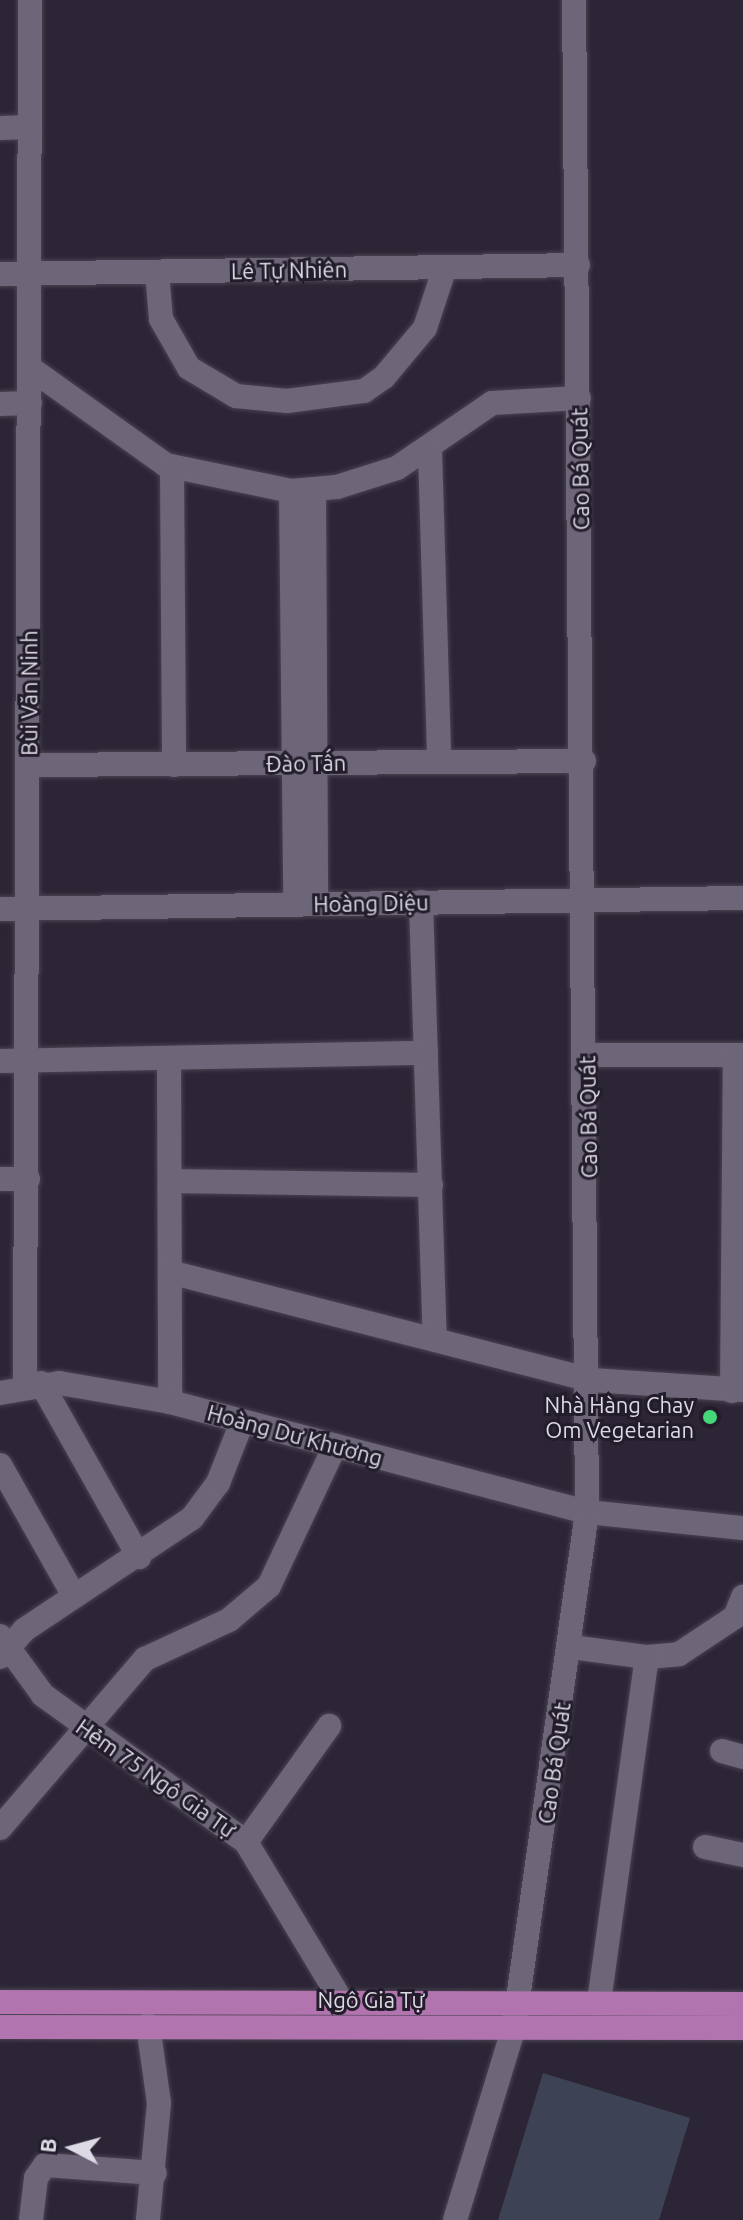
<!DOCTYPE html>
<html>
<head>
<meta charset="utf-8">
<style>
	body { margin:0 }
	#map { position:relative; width:743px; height:2220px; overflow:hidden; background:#2c2536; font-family:Ubuntu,sans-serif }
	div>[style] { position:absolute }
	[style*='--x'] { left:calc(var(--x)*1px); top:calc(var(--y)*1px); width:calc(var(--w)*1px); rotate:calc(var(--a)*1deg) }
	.building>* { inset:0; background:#3d4254 }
	.roads { filter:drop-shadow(0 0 2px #494351) drop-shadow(0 0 2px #494351) }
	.minor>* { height:24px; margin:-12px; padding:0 12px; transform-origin:12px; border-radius:12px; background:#6d6679 }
	.major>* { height:24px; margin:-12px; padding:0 12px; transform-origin:12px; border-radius:12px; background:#b274af }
	.dots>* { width:22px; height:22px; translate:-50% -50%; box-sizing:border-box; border:4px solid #221c2b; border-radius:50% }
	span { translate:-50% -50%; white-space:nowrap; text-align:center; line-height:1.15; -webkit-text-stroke:6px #221c2b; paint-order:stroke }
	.street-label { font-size:22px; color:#dedae5 }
	.poi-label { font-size:22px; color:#dedae5 }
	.right { translate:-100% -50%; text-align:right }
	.north { position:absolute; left:32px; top:2108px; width:80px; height:80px; -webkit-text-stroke:6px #221c2b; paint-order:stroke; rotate:276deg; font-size:22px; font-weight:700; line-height:32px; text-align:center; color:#dedae5 }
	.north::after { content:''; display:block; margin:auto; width:28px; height:36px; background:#dedae5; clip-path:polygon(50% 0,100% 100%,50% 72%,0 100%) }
</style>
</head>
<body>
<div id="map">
	<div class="building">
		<i style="clip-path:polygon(543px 2073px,690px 2118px,659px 2220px,498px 2220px)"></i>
	</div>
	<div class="roads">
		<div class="minor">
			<i style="--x:0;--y:128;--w:30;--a:-2"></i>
			<i style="--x:157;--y:272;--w:47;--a:85.1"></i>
			<i style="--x:161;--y:319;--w:56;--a:60.3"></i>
			<i style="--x:189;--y:368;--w:55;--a:30.8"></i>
			<i style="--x:236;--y:396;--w:51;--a:5.6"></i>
			<i style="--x:287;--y:401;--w:78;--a:-7.4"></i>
			<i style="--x:364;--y:391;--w:24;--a:-35"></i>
			<i style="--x:384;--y:377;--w:64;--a:-50.1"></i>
			<i style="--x:425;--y:328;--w:64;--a:-71.8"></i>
			<i style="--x:0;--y:274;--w:578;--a:-0.89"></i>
			<i style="--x:30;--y:368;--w:167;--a:35.5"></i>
			<i style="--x:166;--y:465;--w:128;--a:11.7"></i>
			<i style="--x:291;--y:491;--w:46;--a:-5"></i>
			<i style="--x:337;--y:487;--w:63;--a:-17.6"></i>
			<i style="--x:397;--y:468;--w:115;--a:-34.4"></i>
			<i style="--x:492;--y:403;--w:87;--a:-3.3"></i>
			<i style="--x:0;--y:404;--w:30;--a:-2"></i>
			<i style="--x:430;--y:450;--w:312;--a:88.3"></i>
			<i style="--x:172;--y:467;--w:298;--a:89.6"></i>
			<i style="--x:314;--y:489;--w:415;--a:89.7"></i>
			<i style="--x:291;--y:491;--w:413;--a:89.4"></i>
			<i style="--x:29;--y:765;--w:555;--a:-0.41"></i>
			<i style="--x:421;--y:902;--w:434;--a:88.2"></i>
			<i style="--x:0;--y:909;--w:743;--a:-0.85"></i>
			<i style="--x:588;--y:1055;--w:155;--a:0"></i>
			<i style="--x:169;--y:1058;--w:344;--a:89.8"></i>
			<i style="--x:0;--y:1061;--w:426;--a:-1.1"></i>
			<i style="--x:0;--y:1179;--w:28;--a:0"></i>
			<i style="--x:170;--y:1181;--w:261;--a:0.9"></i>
			<i style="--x:170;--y:1272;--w:436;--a:14.4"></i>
			<i style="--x:592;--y:1380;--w:151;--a:3.8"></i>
			<i style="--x:41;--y:1383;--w:200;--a:60.6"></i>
			<i style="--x:25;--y:1387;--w:1387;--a:-89.79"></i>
			<i style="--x:732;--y:1391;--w:336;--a:-89.5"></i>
			<i style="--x:0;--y:1393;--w:60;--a:-9.6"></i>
			<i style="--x:59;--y:1383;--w:113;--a:9.7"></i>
			<i style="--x:170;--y:1402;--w:431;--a:14.8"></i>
			<i style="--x:587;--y:1512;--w:157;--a:5.9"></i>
			<i style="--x:0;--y:1465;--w:148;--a:60.5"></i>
			<i style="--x:0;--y:1636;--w:73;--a:53.9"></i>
			<i style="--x:43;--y:1695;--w:251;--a:35.9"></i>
			<i style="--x:246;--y:1842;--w:184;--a:59"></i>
			<i style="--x:571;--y:1647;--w:77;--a:7.5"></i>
			<i style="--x:647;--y:1657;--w:32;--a:-5"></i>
			<i style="--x:679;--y:1654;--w:67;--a:-33.5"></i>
			<i style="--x:735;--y:1617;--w:22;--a:-68"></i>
			<i style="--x:0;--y:1657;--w:36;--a:-48"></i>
			<i style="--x:24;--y:1630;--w:202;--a:-33.7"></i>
			<i style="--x:192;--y:1518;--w:44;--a:-53.4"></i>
			<i style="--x:218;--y:1483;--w:66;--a:-68.5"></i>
			<i style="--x:722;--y:1751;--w:22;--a:16"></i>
			<i style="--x:0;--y:1828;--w:223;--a:-49.4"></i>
			<i style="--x:145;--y:1659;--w:93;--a:-24.9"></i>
			<i style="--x:229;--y:1620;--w:52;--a:-40.4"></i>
			<i style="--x:269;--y:1586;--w:155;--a:-64.8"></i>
			<i style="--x:246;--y:1842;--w:143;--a:-54.4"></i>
			<i style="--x:705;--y:1847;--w:39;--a:12"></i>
			<i style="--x:599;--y:2002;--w:348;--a:-82.1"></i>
			<i style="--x:148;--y:2025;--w:79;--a:82"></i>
			<i style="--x:159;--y:2103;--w:118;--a:95.4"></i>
			<i style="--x:31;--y:2220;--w:42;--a:-83.2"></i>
			<i style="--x:36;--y:2178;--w:16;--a:-55"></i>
			<i style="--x:45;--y:2165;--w:110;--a:4.2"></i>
			<i style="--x:455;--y:2220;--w:202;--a:-73"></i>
			<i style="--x:514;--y:2027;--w:520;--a:-81.93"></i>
			<i style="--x:587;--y:1512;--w:1512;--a:-90.49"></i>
		</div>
		<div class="major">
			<i style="--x:0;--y:2002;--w:743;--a:0.15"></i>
			<i style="--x:0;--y:2027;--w:743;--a:0.08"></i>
		</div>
	</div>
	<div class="dots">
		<i style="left:710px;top:1417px;background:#46d779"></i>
	</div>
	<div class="street-label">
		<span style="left:289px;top:270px;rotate:-1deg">Lê Tự Nhiên</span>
		<span style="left:580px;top:469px;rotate:-91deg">Cao Bá Quát</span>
		<span style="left:29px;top:693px;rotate:-90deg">Bùi Văn Ninh</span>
		<span style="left:306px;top:763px;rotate:-1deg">Đào Tấn</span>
		<span style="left:371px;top:903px;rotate:-1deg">Hoàng Diệu</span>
		<span style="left:588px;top:1117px;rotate:-91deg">Cao Bá Quát</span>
		<span style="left:295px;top:1435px;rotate:15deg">Hoàng Dư Khương</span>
		<span style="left:554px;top:1763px;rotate:-82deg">Cao Bá Quát</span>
		<span style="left:156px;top:1778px;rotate:35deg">Hẻm 75 Ngô Gia Tự</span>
		<span style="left:371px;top:2000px">Ngô Gia Tự</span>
	</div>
	<div class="poi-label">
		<span class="right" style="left:694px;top:1417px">Nhà Hàng Chay<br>Om Vegetarian</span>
	</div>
	<div class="north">B</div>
</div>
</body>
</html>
